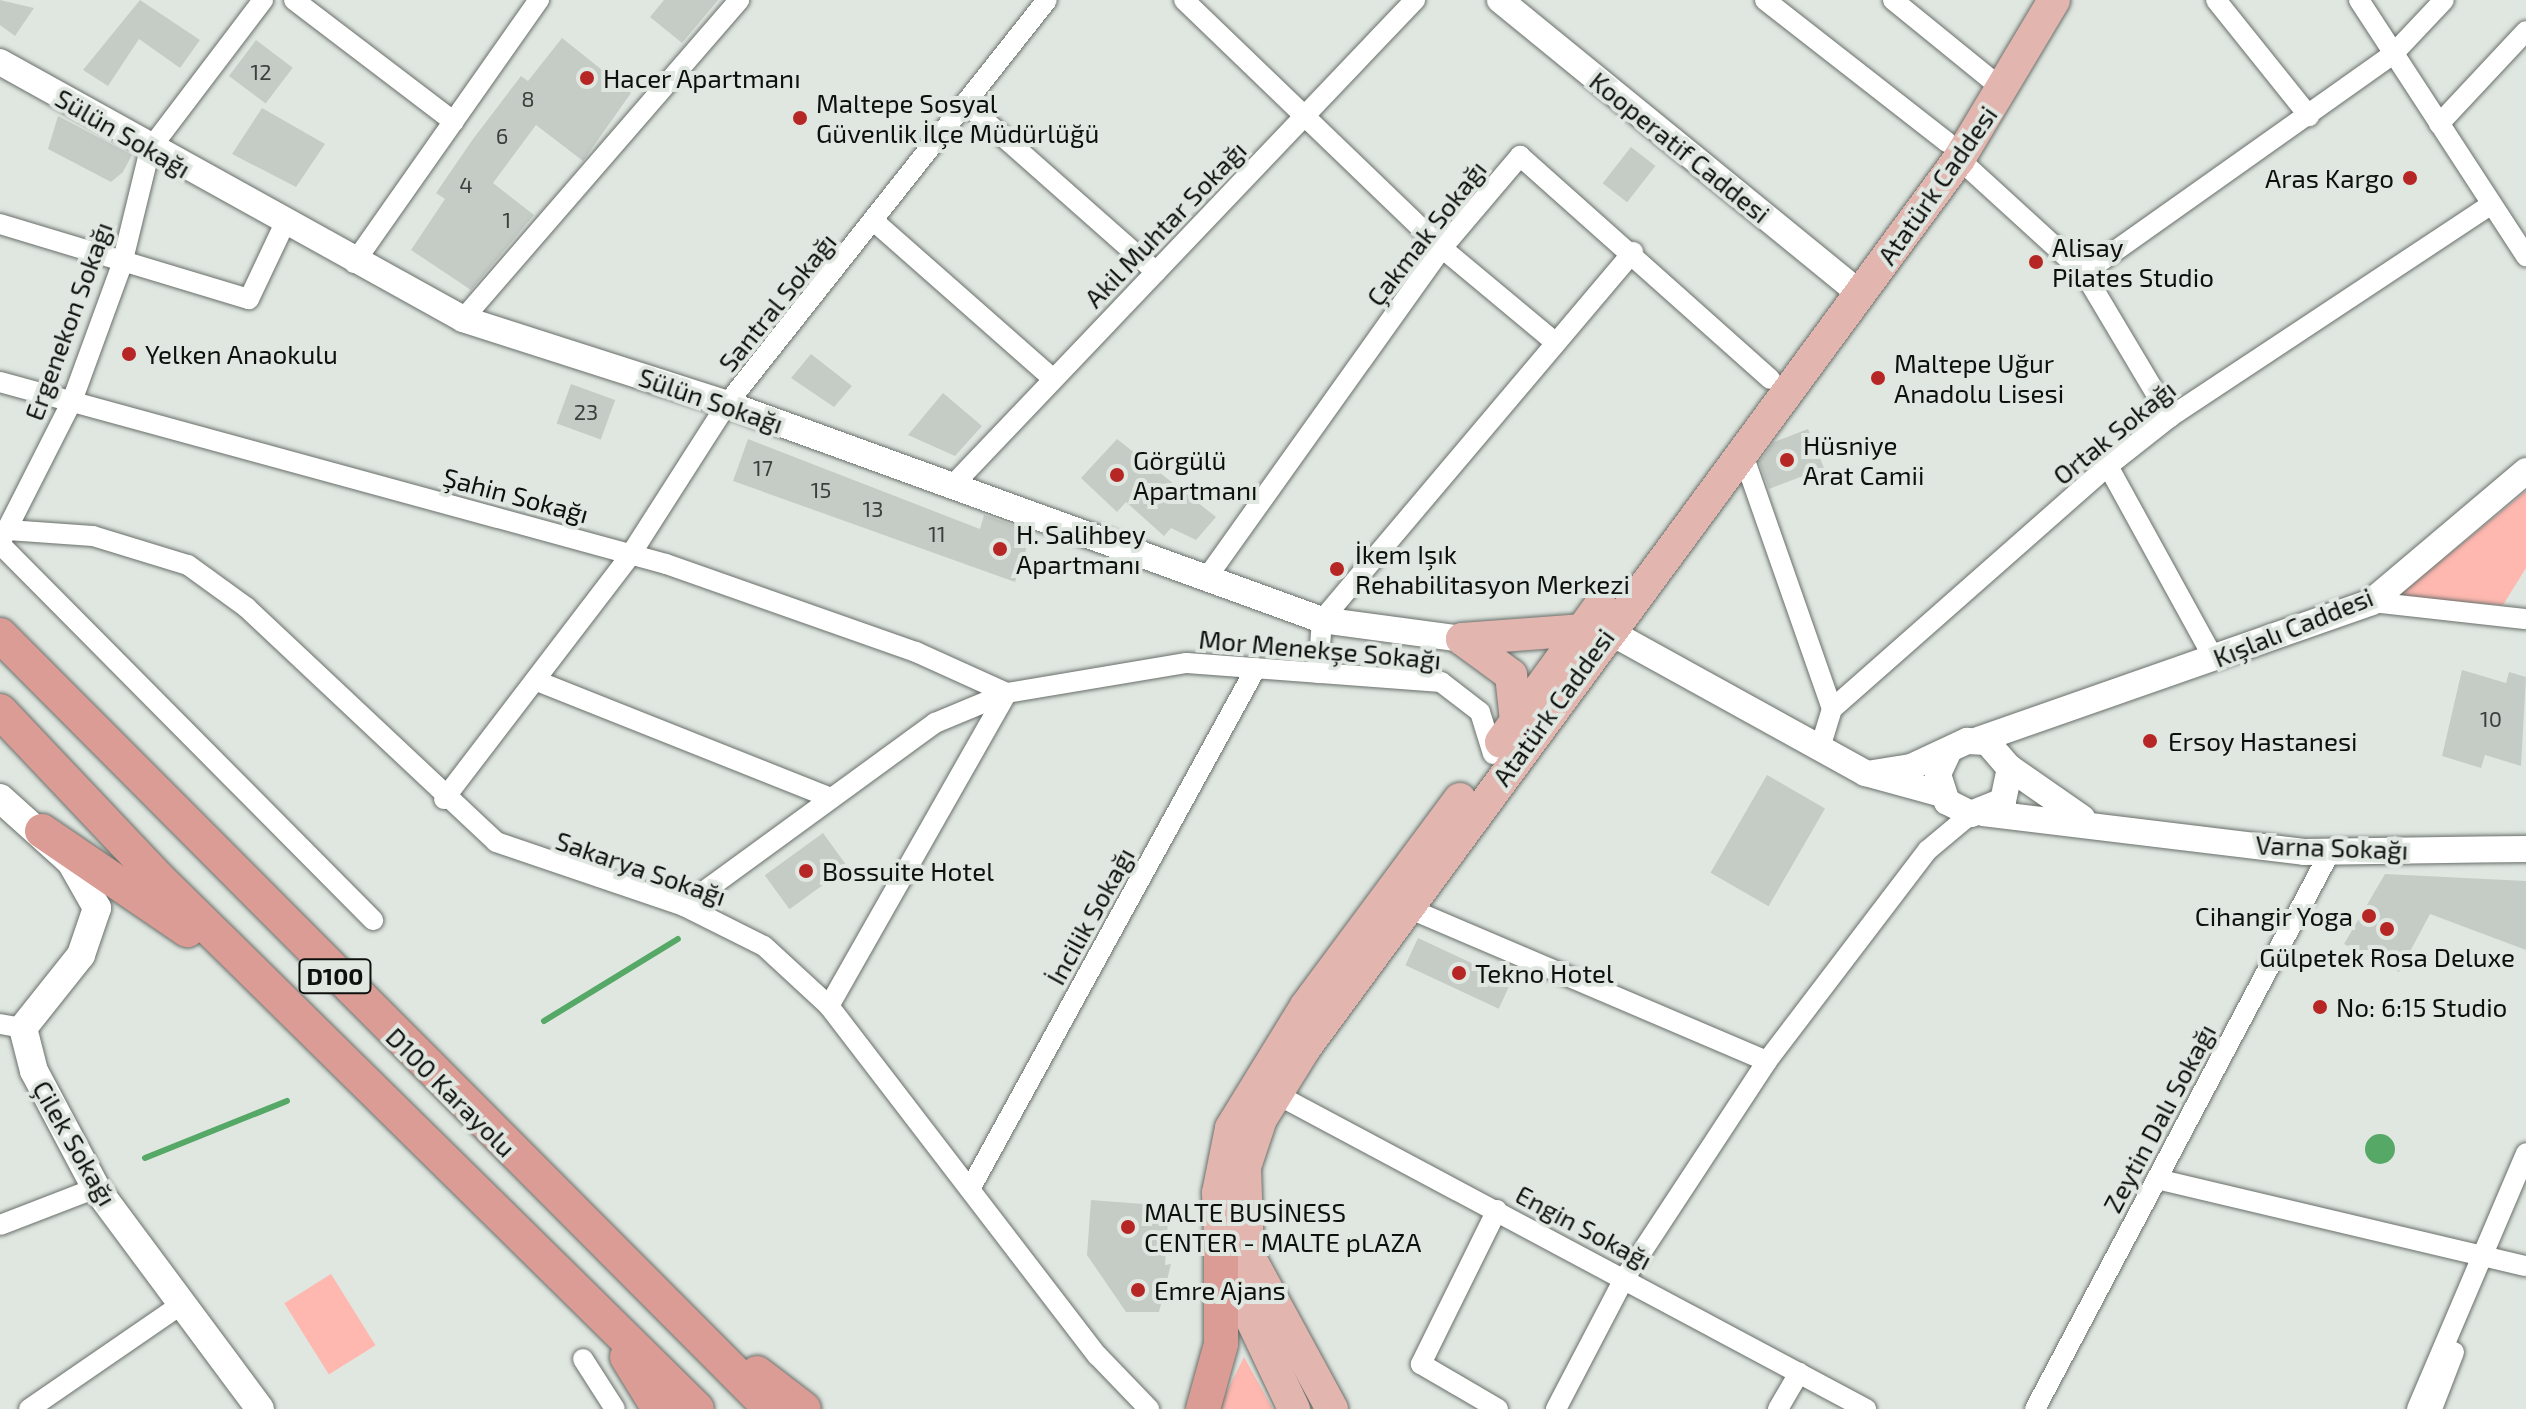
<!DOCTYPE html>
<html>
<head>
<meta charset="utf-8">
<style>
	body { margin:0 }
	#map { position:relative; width:2526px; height:1409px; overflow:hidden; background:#e0e7e1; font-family:"Exo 2",sans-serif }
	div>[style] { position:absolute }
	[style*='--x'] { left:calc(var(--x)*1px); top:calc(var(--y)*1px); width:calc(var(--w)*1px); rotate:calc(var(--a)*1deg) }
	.green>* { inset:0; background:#feb8b0; transform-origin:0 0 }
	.water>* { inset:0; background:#56a866 }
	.round { border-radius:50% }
	.stream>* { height:6px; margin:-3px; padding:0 3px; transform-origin:3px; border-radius:3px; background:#56a866 }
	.building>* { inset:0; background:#c5ccc6; transform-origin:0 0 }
	.roads { filter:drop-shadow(0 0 2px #696f6a) drop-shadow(0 0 2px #696f6a) }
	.minor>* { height:20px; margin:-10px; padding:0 10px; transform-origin:10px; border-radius:10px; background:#fff }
	.tertiary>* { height:26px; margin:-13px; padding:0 13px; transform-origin:13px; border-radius:13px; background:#fff }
	.secondary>* { height:28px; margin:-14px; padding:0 14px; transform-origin:14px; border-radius:14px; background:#fff }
	.primary>* { height:32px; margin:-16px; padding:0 16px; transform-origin:16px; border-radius:16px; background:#e3b5af }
	.trunk>* { height:34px; margin:-17px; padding:0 17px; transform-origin:17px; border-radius:17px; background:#da9c94 }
	.dots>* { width:22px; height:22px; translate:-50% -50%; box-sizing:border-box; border:4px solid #e0e7e1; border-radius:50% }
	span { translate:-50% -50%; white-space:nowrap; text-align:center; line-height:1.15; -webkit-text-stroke:8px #e0e7e1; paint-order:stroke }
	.number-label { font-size:22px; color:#3c3f3c }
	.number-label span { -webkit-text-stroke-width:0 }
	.shield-label span { padding:2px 6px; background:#e0e7e1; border:2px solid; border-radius:6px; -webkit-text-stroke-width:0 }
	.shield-label { font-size:24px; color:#0e100e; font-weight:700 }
	.poi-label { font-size:26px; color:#0e100e }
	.left { translate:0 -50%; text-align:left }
	.right { translate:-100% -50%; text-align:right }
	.street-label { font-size:26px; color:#0e100e }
</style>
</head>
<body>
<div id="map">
	<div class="green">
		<i style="clip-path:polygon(2526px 491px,2526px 568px,2503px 605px,2397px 597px)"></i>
		<i style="left:331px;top:1274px;width:84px;height:55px;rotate:58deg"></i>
		<i style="clip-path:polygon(1244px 1357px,1273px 1409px,1218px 1409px)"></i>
	</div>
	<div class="water">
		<i class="round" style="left:2365px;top:1134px;width:30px;height:30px"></i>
	</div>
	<div class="stream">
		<i style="--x:544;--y:1021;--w:157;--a:-31.5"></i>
		<i style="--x:145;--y:1158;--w:153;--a:-21.9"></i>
	</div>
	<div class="building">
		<i style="clip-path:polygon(0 0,34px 8px,15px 36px,0 25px)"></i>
		<i style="clip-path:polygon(140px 0,200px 40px,180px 68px,139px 39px,108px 86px,83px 70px)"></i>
		<i style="clip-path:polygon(664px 0,718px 0,682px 43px,650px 17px)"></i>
		<i style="clip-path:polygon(562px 38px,631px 93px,583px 161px,536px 125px,493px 183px,534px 215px,471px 290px,411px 250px,445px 199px,436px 193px,473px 139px,521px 76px,528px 81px)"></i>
		<i style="left:256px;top:40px;width:46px;height:45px;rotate:37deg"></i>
		<i style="clip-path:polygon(262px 108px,325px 144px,296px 187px,232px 154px)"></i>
		<i style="clip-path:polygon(58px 116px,132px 155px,123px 172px,111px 182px,48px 149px)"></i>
		<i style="left:1631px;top:147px;width:31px;height:46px;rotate:38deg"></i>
		<i style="clip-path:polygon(811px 354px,852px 386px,834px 407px,791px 378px)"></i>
		<i style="left:571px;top:384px;width:47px;height:42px;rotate:20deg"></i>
		<i style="clip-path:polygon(943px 393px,982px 426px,955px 456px,908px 435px)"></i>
		<i style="clip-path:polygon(1808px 429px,1824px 468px,1769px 489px,1759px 462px,1774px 442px)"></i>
		<i style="clip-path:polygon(748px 439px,980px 529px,984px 515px,1032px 532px,1015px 582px,733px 481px)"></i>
		<i style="clip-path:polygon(1117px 439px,1216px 517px,1196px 540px,1171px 528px,1164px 536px,1126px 502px,1117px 512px,1081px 478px)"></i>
		<i style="clip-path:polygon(2462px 670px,2506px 683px,2509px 672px,2526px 677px,2521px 766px,2485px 755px,2481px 768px,2442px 756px)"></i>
		<i style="left:1767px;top:775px;width:67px;height:113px;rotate:30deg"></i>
		<i style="left:823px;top:833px;width:42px;height:72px;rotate:54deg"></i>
		<i style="clip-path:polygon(2385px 874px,2526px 881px,2526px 950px,2430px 914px,2399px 972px,2344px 944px)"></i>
		<i style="left:1418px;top:938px;width:103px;height:30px;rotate:25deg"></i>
		<i style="clip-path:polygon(1091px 1200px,1169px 1206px,1165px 1265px,1171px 1264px,1159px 1312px,1126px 1312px,1087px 1255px)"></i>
	</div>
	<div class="roads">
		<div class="minor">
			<i style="--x:294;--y:0;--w:201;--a:37.3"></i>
			<i style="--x:1184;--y:0;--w:358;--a:43.9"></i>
			<i style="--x:1442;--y:248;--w:148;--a:39.8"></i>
			<i style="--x:1765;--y:0;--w:231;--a:38"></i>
			<i style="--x:1893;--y:0;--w:124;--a:39.1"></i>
			<i style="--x:2216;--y:0;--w:149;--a:51.3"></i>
			<i style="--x:2359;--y:0;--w:306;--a:56.9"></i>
			<i style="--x:965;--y:103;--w:255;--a:41.5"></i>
			<i style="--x:2439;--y:124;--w:127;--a:-46.9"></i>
			<i style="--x:1959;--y:159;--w:169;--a:42.4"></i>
			<i style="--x:2084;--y:273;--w:168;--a:59.2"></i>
			<i style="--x:875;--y:222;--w:236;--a:41.4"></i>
			<i style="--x:0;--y:224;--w:260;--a:16.8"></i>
			<i style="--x:249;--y:299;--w:82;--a:-64.7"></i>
			<i style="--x:354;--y:263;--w:322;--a:-54.9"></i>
			<i style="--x:2084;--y:273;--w:379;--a:-35.3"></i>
			<i style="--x:2393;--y:54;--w:74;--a:-46.6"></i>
			<i style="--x:463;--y:319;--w:422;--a:-49.1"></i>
			<i style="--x:0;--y:382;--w:690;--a:15.28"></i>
			<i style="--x:666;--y:564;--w:265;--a:19.4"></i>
			<i style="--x:916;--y:652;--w:100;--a:24.3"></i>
			<i style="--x:1741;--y:449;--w:275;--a:70.7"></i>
			<i style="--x:2108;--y:466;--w:220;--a:61.2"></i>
			<i style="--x:953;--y:485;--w:670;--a:-46.39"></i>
			<i style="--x:8;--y:530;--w:85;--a:4"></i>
			<i style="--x:93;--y:536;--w:99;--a:17"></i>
			<i style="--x:188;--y:565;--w:72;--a:35.9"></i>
			<i style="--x:246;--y:607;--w:343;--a:43.2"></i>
			<i style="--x:496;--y:842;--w:199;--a:18.8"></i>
			<i style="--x:684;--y:906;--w:89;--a:26.6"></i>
			<i style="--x:764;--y:946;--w:88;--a:42.7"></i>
			<i style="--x:829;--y:1006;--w:441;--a:52.5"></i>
			<i style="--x:1098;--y:1356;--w:74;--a:46.1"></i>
			<i style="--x:0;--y:543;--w:159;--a:-63.1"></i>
			<i style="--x:72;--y:401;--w:146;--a:-69.9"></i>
			<i style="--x:122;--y:264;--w:118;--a:-76.3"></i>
			<i style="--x:150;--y:149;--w:187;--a:-52.8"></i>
			<i style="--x:0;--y:544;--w:530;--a:45.23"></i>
			<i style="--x:1208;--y:576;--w:403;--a:-54.5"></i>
			<i style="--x:1442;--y:248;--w:121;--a:-49.7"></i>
			<i style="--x:1520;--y:156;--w:335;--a:41.7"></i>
			<i style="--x:2371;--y:602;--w:156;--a:6.3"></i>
			<i style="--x:1318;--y:673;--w:53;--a:-85.7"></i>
			<i style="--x:1322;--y:620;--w:482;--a:-49.8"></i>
			<i style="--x:537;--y:681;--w:311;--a:21.7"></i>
			<i style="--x:1820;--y:748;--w:41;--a:-72.9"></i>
			<i style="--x:1832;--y:709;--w:368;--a:-41.4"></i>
			<i style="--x:2108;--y:466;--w:79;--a:-38.3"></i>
			<i style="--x:2170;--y:417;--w:380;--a:-33.5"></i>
			<i style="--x:444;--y:799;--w:308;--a:-52.6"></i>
			<i style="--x:631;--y:554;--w:178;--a:-57.4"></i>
			<i style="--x:727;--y:404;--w:515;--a:-51.62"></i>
			<i style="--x:684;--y:906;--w:311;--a:-36.1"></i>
			<i style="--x:935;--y:723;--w:78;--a:-22.6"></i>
			<i style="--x:1007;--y:693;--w:182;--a:-9.5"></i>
			<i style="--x:1187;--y:663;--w:255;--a:4.3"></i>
			<i style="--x:1441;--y:682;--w:49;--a:37.6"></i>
			<i style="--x:1480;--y:712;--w:44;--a:72.8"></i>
			<i style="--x:1408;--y:908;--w:390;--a:23.1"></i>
			<i style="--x:829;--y:1006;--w:360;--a:-60.4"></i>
			<i style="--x:0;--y:1024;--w:23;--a:10"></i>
			<i style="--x:1276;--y:1094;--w:669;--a:28.1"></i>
			<i style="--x:2157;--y:1179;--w:379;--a:13.3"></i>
			<i style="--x:970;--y:1189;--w:594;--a:-61.24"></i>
			<i style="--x:1497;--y:1210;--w:172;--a:116.3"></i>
			<i style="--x:1421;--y:1364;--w:89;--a:30.3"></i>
			<i style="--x:0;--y:1225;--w:103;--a:-21.1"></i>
			<i style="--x:583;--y:1359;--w:59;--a:57.4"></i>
			<i style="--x:29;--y:1409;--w:187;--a:-34.5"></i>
			<i style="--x:1556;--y:1409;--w:147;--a:-62.4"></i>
			<i style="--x:1624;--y:1279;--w:261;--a:-56.7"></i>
			<i style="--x:1767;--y:1061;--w:265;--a:-52.7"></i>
			<i style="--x:1928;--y:850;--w:56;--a:-39.9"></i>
			<i style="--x:1778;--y:1409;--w:42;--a:-59.7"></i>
			<i style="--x:2035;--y:1409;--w:630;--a:-62.09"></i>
			<i style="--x:2417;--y:1409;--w:278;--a:-66.9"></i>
			<i style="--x:2432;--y:1409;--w:61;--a:-68.9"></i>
		</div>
		<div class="tertiary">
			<i style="--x:1500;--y:0;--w:465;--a:39.2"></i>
			<i style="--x:0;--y:62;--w:530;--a:29.03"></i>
			<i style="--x:463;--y:319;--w:277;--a:17.8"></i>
			<i style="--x:727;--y:404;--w:633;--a:19.95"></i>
			<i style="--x:1322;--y:620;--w:141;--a:7.7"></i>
			<i style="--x:1608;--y:631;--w:294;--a:28.9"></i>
			<i style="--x:1865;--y:773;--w:80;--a:15.3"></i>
			<i style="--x:1978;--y:740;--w:417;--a:-19.3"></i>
			<i style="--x:2371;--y:602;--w:203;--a:-40.2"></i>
			<i style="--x:2010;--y:768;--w:88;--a:34.8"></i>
			<i style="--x:1873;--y:773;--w:38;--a:-9"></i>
			<i style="--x:1911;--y:767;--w:62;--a:-24.9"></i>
			<i style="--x:1967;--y:741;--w:20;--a:3"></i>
			<i style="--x:1987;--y:742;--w:35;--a:49"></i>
			<i style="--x:2010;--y:768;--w:34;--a:102"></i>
			<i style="--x:2003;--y:801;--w:35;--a:158"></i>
			<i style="--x:1971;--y:814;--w:27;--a:-153"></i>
			<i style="--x:1947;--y:802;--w:29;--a:-108"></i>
			<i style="--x:1938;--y:774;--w:26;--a:-65"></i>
			<i style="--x:1983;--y:813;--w:323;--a:6.9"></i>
			<i style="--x:2304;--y:852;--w:222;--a:-0.8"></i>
		</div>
		<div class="secondary">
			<i style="--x:0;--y:798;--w:96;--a:42"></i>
			<i style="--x:71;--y:862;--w:53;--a:60.5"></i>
			<i style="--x:97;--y:908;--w:50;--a:108.8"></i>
			<i style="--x:81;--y:955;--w:93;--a:128.5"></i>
			<i style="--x:23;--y:1028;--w:44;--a:75.7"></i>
			<i style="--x:34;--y:1071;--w:132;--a:62.1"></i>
			<i style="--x:96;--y:1188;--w:275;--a:53.4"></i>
		</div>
		<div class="primary">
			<i style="--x:1462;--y:639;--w:132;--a:-4.3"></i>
			<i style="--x:1462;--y:639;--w:61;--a:36.3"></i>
			<i style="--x:1511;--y:675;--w:46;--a:83.8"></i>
			<i style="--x:1501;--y:742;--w:169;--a:-54.1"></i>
			<i style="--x:1294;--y:1409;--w:170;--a:-115.4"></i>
			<i style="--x:1221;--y:1255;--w:62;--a:-92.8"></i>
			<i style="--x:1218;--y:1193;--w:66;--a:-78.7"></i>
			<i style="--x:1231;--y:1128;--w:143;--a:-58.4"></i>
			<i style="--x:1306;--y:1006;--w:258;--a:-53.4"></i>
			<i style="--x:1332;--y:1409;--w:176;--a:-118.5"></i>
			<i style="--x:1248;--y:1254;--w:87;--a:-92"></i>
			<i style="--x:1245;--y:1167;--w:51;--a:-71.6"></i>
			<i style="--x:1261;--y:1119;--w:84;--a:-58.2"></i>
			<i style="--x:1305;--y:1048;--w:1104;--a:-53.66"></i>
			<i style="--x:1959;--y:159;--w:185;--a:-59.1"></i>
		</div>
		<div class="trunk">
			<i style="--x:0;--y:635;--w:1092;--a:45.11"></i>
			<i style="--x:0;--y:711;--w:231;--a:46.6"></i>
			<i style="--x:159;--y:879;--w:755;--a:44.57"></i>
			<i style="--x:42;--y:831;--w:176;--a:34.3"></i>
			<i style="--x:627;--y:1357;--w:61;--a:58.4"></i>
			<i style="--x:757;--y:1373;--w:59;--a:37.5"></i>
			<i style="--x:1203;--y:1409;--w:67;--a:-74.5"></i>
			<i style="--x:1221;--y:1344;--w:89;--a:-90"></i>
		</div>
	</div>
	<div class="dots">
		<i style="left:587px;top:78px;background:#b52624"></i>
		<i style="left:800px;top:118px;background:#b52624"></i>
		<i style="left:2410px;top:178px;background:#b52624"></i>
		<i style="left:2036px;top:262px;background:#b52624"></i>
		<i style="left:129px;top:354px;background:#b52624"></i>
		<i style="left:1878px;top:378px;background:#b52624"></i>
		<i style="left:1787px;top:460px;background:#b52624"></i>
		<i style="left:1117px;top:475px;background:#b52624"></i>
		<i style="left:1000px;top:549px;background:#b52624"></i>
		<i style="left:1337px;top:569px;background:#b52624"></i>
		<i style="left:2150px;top:741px;background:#b52624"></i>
		<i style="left:806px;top:871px;background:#b52624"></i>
		<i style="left:2369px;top:916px;background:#b52624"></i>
		<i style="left:2387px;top:929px;background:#b52624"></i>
		<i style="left:1459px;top:973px;background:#b52624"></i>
		<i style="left:2320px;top:1007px;background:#b52624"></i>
		<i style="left:1128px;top:1227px;background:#b52624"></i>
		<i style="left:1138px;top:1290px;background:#b52624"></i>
	</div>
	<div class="number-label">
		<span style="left:261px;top:72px">12</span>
		<span style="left:528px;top:99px">8</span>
		<span style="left:502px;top:136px">6</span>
		<span style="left:466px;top:185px">4</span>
		<span style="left:507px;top:220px">1</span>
		<span style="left:586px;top:412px">23</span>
		<span style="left:763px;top:468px">17</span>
		<span style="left:821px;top:490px">15</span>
		<span style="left:873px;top:509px">13</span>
		<span style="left:937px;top:534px">11</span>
		<span style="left:2491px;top:719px">10</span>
	</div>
	<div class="shield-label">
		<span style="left:335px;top:976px">D100</span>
	</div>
	<div class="poi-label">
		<span class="left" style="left:603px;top:78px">Hacer Apartmanı</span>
		<span class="left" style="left:816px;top:118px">Maltepe Sosyal<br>Güvenlik İlçe Müdürlüğü</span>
		<span class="right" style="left:2394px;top:178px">Aras Kargo</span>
		<span class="left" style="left:2052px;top:262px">Alisay<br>Pilates Studio</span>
		<span class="left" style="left:145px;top:354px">Yelken Anaokulu</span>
		<span class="left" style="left:1894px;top:378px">Maltepe Uğur<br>Anadolu Lisesi</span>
		<span class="left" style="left:1803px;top:460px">Hüsniye<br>Arat Camii</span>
		<span class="left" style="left:1133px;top:475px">Görgülü<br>Apartmanı</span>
		<span class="left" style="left:1016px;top:549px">H. Salihbey<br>Apartmanı</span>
		<span class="left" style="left:1355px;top:569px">İkem Işık<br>Rehabilitasyon Merkezi</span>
		<span class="left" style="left:2168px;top:741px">Ersoy Hastanesi</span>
		<span class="left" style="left:822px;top:871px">Bossuite Hotel</span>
		<span class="right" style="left:2353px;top:916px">Cihangir Yoga</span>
		<span style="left:2387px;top:957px">Gülpetek Rosa Deluxe</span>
		<span class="left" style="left:1475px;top:973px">Tekno Hotel</span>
		<span class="left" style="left:2336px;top:1007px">No: 6:15 Studio</span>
		<span class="left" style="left:1144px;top:1227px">MALTE BUSİNESS<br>CENTER - MALTE pLAZA</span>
		<span class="left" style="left:1154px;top:1290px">Emre Ajans</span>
	</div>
	<div class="street-label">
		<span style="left:123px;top:133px;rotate:30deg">Sülün Sokağı</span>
		<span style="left:1680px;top:147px;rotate:39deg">Kooperatif Caddesi</span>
		<span style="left:1937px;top:185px;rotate:-55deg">Atatürk Caddesi</span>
		<span style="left:1165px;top:224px;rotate:-46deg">Akil Muhtar Sokağı</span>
		<span style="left:1426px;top:233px;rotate:-52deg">Çakmak Sokağı</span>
		<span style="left:777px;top:302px;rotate:-51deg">Santral Sokağı</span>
		<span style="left:68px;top:321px;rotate:-70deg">Ergenekon Sokağı</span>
		<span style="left:711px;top:400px;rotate:19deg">Sülün Sokağı</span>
		<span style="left:2114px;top:432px;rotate:-39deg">Ortak Sokağı</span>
		<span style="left:516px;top:495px;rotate:15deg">Şahin Sokağı</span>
		<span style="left:2293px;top:627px;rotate:-22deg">Kışlalı Caddesi</span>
		<span style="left:1320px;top:649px;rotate:5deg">Mor Menekşe Sokağı</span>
		<span style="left:1553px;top:707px;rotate:-54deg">Atatürk Caddesi</span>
		<span style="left:2332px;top:847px;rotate:2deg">Varna Sokağı</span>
		<span style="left:641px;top:868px;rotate:19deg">Sakarya Sokağı</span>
		<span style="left:1090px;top:916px;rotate:-61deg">İncilik Sokağı</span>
		<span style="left:451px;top:1092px;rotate:45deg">D100 Karayolu</span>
		<span style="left:2159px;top:1118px;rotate:-62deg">Zeytin Dalı Sokağı</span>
		<span style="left:75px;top:1143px;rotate:60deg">Çilek Sokağı</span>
		<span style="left:1584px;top:1227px;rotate:28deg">Engin Sokağı</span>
	</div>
</div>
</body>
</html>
